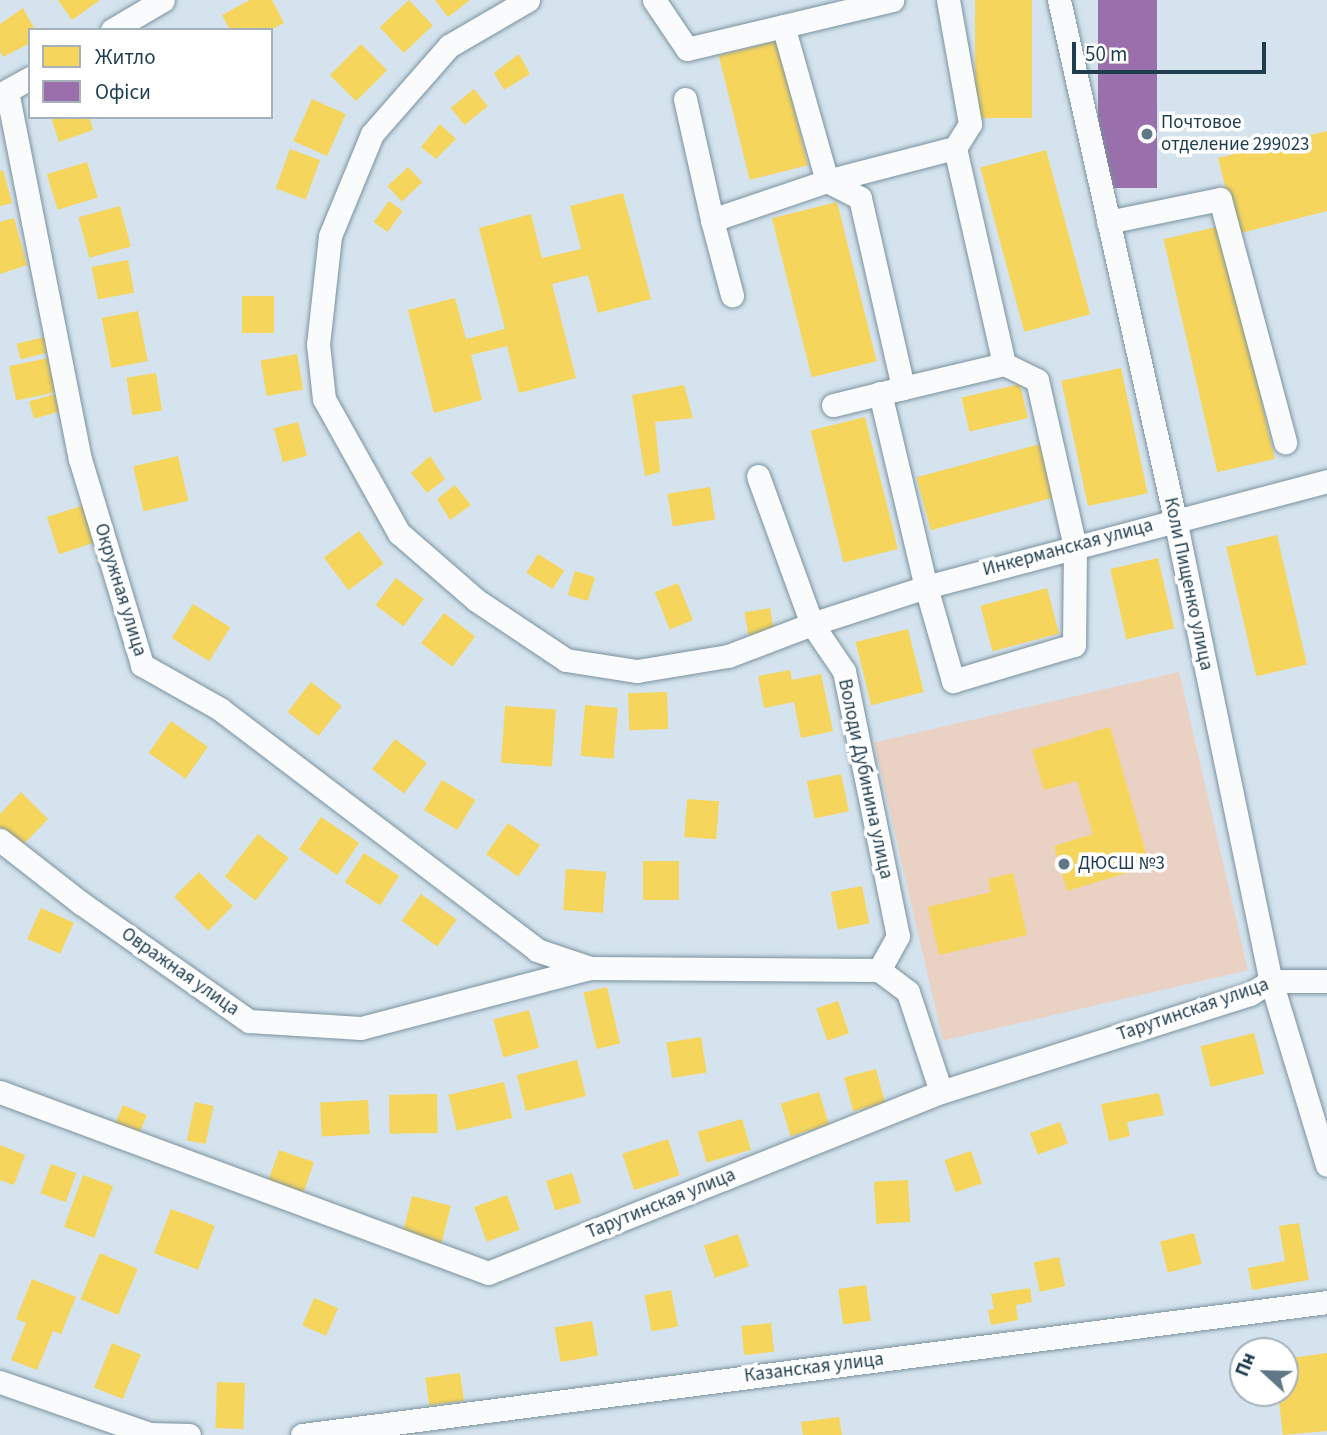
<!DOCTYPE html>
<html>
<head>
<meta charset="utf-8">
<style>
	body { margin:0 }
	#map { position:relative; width:1327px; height:1435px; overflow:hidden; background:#d4e3ee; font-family:"Source Sans 3",sans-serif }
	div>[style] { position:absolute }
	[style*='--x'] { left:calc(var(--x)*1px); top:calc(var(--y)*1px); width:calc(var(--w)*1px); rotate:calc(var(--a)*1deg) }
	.green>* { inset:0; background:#e9d2c3; transform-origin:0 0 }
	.homes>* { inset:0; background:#f6d55c; transform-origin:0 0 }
	.offices>* { inset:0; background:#9970ab; transform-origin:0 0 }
	.roads { filter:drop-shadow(0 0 2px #7a929f) drop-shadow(0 0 2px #7a929f) }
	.minor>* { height:23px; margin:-11.5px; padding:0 11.5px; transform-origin:11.5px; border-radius:11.5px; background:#f9fbfc }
	.dots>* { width:19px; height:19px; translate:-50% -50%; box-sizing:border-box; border:4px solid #fff; border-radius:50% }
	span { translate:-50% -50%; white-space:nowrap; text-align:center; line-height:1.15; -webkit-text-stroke:7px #fff; paint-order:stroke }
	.poi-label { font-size:19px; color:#1e3e50 }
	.left { translate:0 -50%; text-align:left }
	.street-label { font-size:19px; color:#1e3e50 }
	.legend { position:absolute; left:28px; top:28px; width:245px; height:91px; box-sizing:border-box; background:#fff; border:2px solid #a5b2b9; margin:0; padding:9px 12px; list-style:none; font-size:21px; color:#1e3e50 }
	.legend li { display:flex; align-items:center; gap:14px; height:35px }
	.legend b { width:35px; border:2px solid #a5b2b9 }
	.north { position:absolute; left:1229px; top:1337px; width:70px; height:70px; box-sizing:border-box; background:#fff; border:2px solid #a5b2b9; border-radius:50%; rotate:292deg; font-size:19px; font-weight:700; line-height:28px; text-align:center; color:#1e3e50 }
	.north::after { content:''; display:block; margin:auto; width:24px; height:32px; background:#5e7887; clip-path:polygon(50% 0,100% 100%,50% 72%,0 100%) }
	.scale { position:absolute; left:1072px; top:42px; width:194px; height:32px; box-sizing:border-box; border:4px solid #1e3e50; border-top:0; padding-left:9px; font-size:21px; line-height:24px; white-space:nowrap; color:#1e3e50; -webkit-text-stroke:5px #fff; paint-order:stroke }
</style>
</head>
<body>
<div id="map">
	<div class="green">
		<i style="left:1179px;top:672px;width:306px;height:313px;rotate:77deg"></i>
	</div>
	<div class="homes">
		<i style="clip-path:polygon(58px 0,100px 0,72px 20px)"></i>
		<i style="clip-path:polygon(250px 0,272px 0,284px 23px,270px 30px,230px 30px,222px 15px)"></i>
		<i style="left:409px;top:0;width:35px;height:40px;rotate:47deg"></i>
		<i style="clip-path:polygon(435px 0,470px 0,448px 17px)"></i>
		<i style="left:975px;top:0;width:57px;height:118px"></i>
		<i style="clip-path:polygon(23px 8px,35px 30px,30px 30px,30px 43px,3px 57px,0 51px,0 24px)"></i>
		<i style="left:777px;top:41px;width:128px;height:60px;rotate:76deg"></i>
		<i style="left:361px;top:44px;width:37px;height:44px;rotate:45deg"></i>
		<i style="clip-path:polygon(519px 54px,530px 74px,504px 90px,494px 73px)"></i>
		<i style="left:474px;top:89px;width:22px;height:30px;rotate:51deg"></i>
		<i style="left:312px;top:99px;width:37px;height:46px;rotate:24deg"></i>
		<i style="clip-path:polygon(51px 117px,89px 117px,93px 130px,59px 142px)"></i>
		<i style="clip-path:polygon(440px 124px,456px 139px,436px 159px,421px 147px)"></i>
		<i style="clip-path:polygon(1327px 131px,1327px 211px,1237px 234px,1218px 158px)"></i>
		<i style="left:290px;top:149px;width:32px;height:42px;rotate:20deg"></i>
		<i style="left:1046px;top:150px;width:170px;height:68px;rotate:75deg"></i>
		<i style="left:87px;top:162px;width:37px;height:42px;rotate:73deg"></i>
		<i style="left:408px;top:167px;width:21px;height:28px;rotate:47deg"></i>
		<i style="clip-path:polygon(3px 170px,12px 203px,0 206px,0 171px)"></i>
		<i style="clip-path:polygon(623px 193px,651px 299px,598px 313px,588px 275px,552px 284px,576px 378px,519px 393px,507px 346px,471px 355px,482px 400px,434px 413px,408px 310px,455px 298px,466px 339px,505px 329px,479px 228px,531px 214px,542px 258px,581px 249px,570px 206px)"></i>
		<i style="left:389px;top:201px;width:17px;height:26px;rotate:36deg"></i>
		<i style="left:837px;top:202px;width:164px;height:67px;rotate:76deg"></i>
		<i style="left:120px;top:206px;width:42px;height:43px;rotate:75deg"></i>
		<i style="clip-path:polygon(14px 218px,27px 265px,0 274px,0 222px)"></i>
		<i style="left:1221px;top:226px;width:239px;height:59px;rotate:77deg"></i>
		<i style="left:128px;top:260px;width:33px;height:37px;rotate:79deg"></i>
		<i style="left:242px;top:296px;width:32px;height:37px"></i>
		<i style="left:138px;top:311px;width:51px;height:37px;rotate:79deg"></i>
		<i style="left:44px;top:337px;width:16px;height:28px;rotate:76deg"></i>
		<i style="left:297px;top:354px;width:36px;height:37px;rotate:80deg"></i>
		<i style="left:48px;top:358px;width:35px;height:40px;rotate:78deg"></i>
		<i style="left:1121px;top:368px;width:128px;height:61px;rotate:78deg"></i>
		<i style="left:156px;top:373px;width:38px;height:30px;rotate:81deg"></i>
		<i style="left:1020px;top:384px;width:35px;height:60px;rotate:77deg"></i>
		<i style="clip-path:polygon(684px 385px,693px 418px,655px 422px,660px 472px,645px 476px,632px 395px)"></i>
		<i style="left:55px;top:394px;width:18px;height:27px;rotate:74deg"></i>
		<i style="left:865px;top:417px;width:136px;height:56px;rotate:76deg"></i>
		<i style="left:298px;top:422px;width:35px;height:25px;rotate:75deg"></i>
		<i style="left:1044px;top:443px;width:55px;height:132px;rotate:75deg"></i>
		<i style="left:178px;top:456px;width:46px;height:46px;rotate:77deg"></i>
		<i style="clip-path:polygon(430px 456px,445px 479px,427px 493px,411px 473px)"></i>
		<i style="clip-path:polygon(455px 485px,471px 505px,450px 520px,437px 499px)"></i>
		<i style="left:710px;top:487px;width:33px;height:43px;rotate:81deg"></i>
		<i style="left:84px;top:505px;width:39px;height:39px;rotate:72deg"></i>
		<i style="left:359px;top:531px;width:41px;height:44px;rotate:53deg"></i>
		<i style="left:1277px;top:535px;width:133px;height:52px;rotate:77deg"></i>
		<i style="left:538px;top:554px;width:31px;height:22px;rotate:32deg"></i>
		<i style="left:1158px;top:558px;width:72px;height:49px;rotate:77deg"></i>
		<i style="left:575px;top:571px;width:21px;height:25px;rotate:17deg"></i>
		<i style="left:396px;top:578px;width:35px;height:34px;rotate:37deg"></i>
		<i style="left:678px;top:583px;width:40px;height:25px;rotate:68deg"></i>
		<i style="left:1047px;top:588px;width:47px;height:69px;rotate:75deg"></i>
		<i style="left:193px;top:604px;width:44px;height:40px;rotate:32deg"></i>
		<i style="left:770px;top:608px;width:23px;height:26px;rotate:80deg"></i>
		<i style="left:444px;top:613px;width:39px;height:38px;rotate:37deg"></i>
		<i style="left:908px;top:629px;width:65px;height:54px;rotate:76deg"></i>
		<i style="clip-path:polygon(790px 670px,792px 680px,821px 674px,833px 731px,801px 738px,794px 702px,764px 708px,758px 676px)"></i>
		<i style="left:311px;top:682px;width:39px;height:38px;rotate:38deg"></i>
		<i style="left:667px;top:692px;width:37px;height:39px;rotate:88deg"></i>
		<i style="left:585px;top:705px;width:33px;height:51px;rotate:5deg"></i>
		<i style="left:505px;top:706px;width:51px;height:57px;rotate:4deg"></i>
		<i style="left:171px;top:721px;width:45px;height:39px;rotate:35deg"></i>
		<i style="clip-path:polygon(1110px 727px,1150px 866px,1067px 891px,1054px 846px,1093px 834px,1077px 781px,1044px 790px,1032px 750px)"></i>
		<i style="left:395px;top:739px;width:40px;height:38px;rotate:37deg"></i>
		<i style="left:841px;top:774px;width:38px;height:35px;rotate:78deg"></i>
		<i style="left:442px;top:780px;width:39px;height:35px;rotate:31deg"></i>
		<i style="clip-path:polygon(21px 792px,48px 819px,21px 847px,0 827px,0 814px)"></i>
		<i style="left:687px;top:799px;width:32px;height:38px;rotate:4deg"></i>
		<i style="left:321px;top:817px;width:46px;height:39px;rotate:34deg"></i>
		<i style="left:508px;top:823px;width:39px;height:38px;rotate:35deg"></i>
		<i style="left:258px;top:834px;width:39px;height:54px;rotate:38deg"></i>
		<i style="left:364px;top:853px;width:42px;height:35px;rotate:33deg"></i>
		<i style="left:643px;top:861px;width:36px;height:39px"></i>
		<i style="left:566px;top:869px;width:40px;height:41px;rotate:4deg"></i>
		<i style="left:199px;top:872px;width:48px;height:35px;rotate:45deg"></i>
		<i style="clip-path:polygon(1013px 873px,1027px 935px,939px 955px,928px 907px,991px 892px,988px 879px)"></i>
		<i style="left:862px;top:886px;width:38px;height:32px;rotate:79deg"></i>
		<i style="left:421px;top:894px;width:44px;height:33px;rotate:36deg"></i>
		<i style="left:41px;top:908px;width:36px;height:34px;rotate:24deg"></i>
		<i style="left:607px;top:987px;width:58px;height:24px;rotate:77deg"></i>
		<i style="left:838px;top:1001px;width:34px;height:23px;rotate:71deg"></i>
		<i style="left:529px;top:1010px;width:39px;height:37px;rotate:75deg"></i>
		<i style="left:1254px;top:1033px;width:42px;height:55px;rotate:76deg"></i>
		<i style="left:701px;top:1037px;width:36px;height:35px;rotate:81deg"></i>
		<i style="left:577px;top:1060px;width:37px;height:62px;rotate:76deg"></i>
		<i style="left:876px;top:1069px;width:35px;height:33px;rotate:75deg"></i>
		<i style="left:504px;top:1082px;width:37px;height:57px;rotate:77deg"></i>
		<i style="left:819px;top:1092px;width:34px;height:40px;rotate:73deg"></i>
		<i style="clip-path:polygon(1159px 1093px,1164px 1115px,1127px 1122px,1130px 1136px,1109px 1141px,1101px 1104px)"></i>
		<i style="left:437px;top:1094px;width:39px;height:48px;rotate:89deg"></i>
		<i style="left:368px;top:1100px;width:34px;height:48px;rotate:87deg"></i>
		<i style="left:195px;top:1102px;width:19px;height:39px;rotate:12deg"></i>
		<i style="left:123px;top:1105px;width:26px;height:28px;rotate:23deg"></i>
		<i style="left:742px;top:1119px;width:32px;height:46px;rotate:74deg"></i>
		<i style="left:1060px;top:1122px;width:23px;height:32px;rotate:70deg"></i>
		<i style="left:668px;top:1139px;width:38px;height:48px;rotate:72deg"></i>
		<i style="clip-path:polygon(0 1145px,25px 1155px,14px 1185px,0 1180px)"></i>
		<i style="left:279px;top:1150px;width:37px;height:35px;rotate:19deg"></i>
		<i style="left:971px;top:1151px;width:34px;height:28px;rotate:71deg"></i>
		<i style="left:51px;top:1164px;width:27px;height:31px;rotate:20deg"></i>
		<i style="left:572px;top:1173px;width:31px;height:27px;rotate:73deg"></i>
		<i style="left:83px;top:1175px;width:32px;height:55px;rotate:20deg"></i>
		<i style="left:908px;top:1180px;width:42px;height:34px;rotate:87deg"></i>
		<i style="left:507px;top:1195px;width:37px;height:35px;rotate:70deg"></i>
		<i style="left:412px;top:1196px;width:40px;height:39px;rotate:14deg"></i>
		<i style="left:171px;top:1209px;width:47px;height:47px;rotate:21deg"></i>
		<i style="clip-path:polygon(1299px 1223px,1309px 1280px,1252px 1290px,1248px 1268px,1285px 1261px,1279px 1226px)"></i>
		<i style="left:1194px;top:1233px;width:32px;height:35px;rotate:76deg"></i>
		<i style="left:738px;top:1234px;width:34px;height:36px;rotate:71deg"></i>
		<i style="left:100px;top:1253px;width:41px;height:50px;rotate:23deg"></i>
		<i style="left:1059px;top:1257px;width:30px;height:26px;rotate:78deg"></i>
		<i style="clip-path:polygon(32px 1279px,76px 1297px,61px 1334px,53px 1331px,37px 1370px,11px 1360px,26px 1323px,16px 1319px)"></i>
		<i style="left:866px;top:1285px;width:36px;height:28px;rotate:82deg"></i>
		<i style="clip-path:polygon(1030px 1288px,1032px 1302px,1016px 1305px,1018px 1320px,991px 1325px,988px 1310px,994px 1309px,991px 1294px)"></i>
		<i style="left:671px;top:1290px;width:37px;height:27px;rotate:79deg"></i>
		<i style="left:314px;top:1298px;width:26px;height:30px;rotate:23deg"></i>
		<i style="left:592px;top:1321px;width:35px;height:38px;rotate:80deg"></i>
		<i style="left:771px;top:1323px;width:29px;height:30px;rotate:84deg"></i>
		<i style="left:112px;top:1343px;width:31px;height:48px;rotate:22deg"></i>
		<i style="clip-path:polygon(1327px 1353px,1327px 1431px,1283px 1435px,1278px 1393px,1285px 1393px,1285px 1359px)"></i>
		<i style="left:460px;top:1373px;width:28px;height:35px;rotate:82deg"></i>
		<i style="left:217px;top:1382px;width:28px;height:46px;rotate:2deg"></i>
		<i style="clip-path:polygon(839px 1417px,842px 1435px,803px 1435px,801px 1422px)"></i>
	</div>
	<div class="offices">
		<i style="left:1098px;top:0;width:59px;height:188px"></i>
	</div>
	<div class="roads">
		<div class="minor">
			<i style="--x:528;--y:0;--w:91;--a:149.8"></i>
			<i style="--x:449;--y:46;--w:117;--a:131.2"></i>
			<i style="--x:372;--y:134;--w:110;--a:112.4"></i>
			<i style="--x:330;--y:236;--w:109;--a:96.3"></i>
			<i style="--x:318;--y:344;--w:55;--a:83.8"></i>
			<i style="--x:324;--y:399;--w:154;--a:60.8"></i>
			<i style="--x:399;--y:533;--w:102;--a:41"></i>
			<i style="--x:476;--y:600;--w:108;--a:33.7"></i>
			<i style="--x:566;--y:660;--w:72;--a:8.8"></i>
			<i style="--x:637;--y:671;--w:92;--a:-9.4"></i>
			<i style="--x:728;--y:656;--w:90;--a:-20.9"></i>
			<i style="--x:812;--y:624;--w:120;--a:-18"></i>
			<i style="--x:926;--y:587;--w:415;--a:-14.8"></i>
			<i style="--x:654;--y:0;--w:59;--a:56"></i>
			<i style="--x:687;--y:49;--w:211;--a:-13.4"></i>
			<i style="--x:948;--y:0;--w:126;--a:79.9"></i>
			<i style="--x:970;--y:124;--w:28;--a:122"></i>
			<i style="--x:1059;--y:0;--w:532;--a:77.4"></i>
			<i style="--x:1175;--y:519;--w:472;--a:78.3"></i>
			<i style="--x:1271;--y:981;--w:192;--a:73.1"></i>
			<i style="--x:112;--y:30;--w:59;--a:-30.5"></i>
			<i style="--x:30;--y:78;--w:26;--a:151"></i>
			<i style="--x:7;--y:91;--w:375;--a:78.8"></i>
			<i style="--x:80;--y:459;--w:215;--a:73.2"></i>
			<i style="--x:142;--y:665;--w:90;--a:29.4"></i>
			<i style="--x:220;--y:709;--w:398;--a:37.2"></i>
			<i style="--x:537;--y:950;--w:56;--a:18.8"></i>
			<i style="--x:685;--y:99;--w:124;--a:77.4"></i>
			<i style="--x:712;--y:220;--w:121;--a:-18.7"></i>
			<i style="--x:827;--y:181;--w:161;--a:-105.8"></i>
			<i style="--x:827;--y:181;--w:132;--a:-14.5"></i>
			<i style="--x:955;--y:148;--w:221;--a:77.2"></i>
			<i style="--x:827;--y:181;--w:37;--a:27"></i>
			<i style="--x:860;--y:198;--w:195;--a:77.2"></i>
			<i style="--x:903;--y:388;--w:72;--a:166.3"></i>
			<i style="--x:712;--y:220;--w:78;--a:75.1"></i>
			<i style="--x:1108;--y:222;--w:114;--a:-11.6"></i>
			<i style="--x:1220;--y:199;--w:252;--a:75"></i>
			<i style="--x:880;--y:393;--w:199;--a:76.7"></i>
			<i style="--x:926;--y:587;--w:98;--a:74"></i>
			<i style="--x:953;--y:681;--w:126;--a:-16.6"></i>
			<i style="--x:1074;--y:645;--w:98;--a:-89.4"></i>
			<i style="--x:1075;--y:547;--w:171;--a:-102.8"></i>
			<i style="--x:1037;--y:380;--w:37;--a:-154"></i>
			<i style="--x:1004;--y:364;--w:104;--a:166.6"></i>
			<i style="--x:758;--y:476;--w:158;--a:70"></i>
			<i style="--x:812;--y:624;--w:57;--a:55.8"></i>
			<i style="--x:844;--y:671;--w:270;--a:78.5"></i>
			<i style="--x:898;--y:936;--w:39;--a:119"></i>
			<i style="--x:0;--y:840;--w:103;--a:37.9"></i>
			<i style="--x:81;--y:903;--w:205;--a:35.1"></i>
			<i style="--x:249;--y:1021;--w:112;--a:3.6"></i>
			<i style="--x:361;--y:1028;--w:237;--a:-14.7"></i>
			<i style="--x:590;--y:968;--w:289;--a:0.4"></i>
			<i style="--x:879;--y:970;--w:36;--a:37"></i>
			<i style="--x:908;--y:992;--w:105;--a:71.7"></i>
			<i style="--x:0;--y:1092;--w:520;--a:20.35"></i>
			<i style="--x:488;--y:1273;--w:488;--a:-21.8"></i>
			<i style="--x:941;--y:1092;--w:324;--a:-17.6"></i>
			<i style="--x:1250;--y:994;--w:25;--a:-32"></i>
			<i style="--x:1271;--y:981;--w:56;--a:0"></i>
			<i style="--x:0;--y:1382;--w:158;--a:19.2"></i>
			<i style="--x:149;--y:1434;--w:40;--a:1.4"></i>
			<i style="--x:302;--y:1435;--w:1034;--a:-7.39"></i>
		</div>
	</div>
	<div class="dots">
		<i style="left:1147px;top:134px;background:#5e7887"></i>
		<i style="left:1064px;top:864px;background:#5e7887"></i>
	</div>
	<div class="poi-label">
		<span class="left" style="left:1161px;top:134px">Почтовое<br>отделение 299023</span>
		<span class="left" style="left:1078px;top:864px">ДЮСШ №3</span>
	</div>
	<div class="street-label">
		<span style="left:1068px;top:548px;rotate:-15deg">Инкерманская улица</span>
		<span style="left:1188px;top:584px;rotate:78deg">Коли Пищенко улица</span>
		<span style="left:120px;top:590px;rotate:73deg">Окружная улица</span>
		<span style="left:865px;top:779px;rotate:78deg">Володи Дубинина улица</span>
		<span style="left:180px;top:972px;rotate:35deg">Овражная улица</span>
		<span style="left:1193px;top:1010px;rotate:-19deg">Тарутинская улица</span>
		<span style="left:661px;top:1204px;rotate:-22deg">Тарутинская улица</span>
		<span style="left:814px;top:1368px;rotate:-7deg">Казанская улица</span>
	</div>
	<ul class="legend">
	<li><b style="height:19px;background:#f6d55c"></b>Житло</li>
	<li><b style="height:19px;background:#9970ab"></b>Офіси</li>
	</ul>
	<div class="north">Пн</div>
	<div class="scale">50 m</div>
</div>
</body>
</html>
